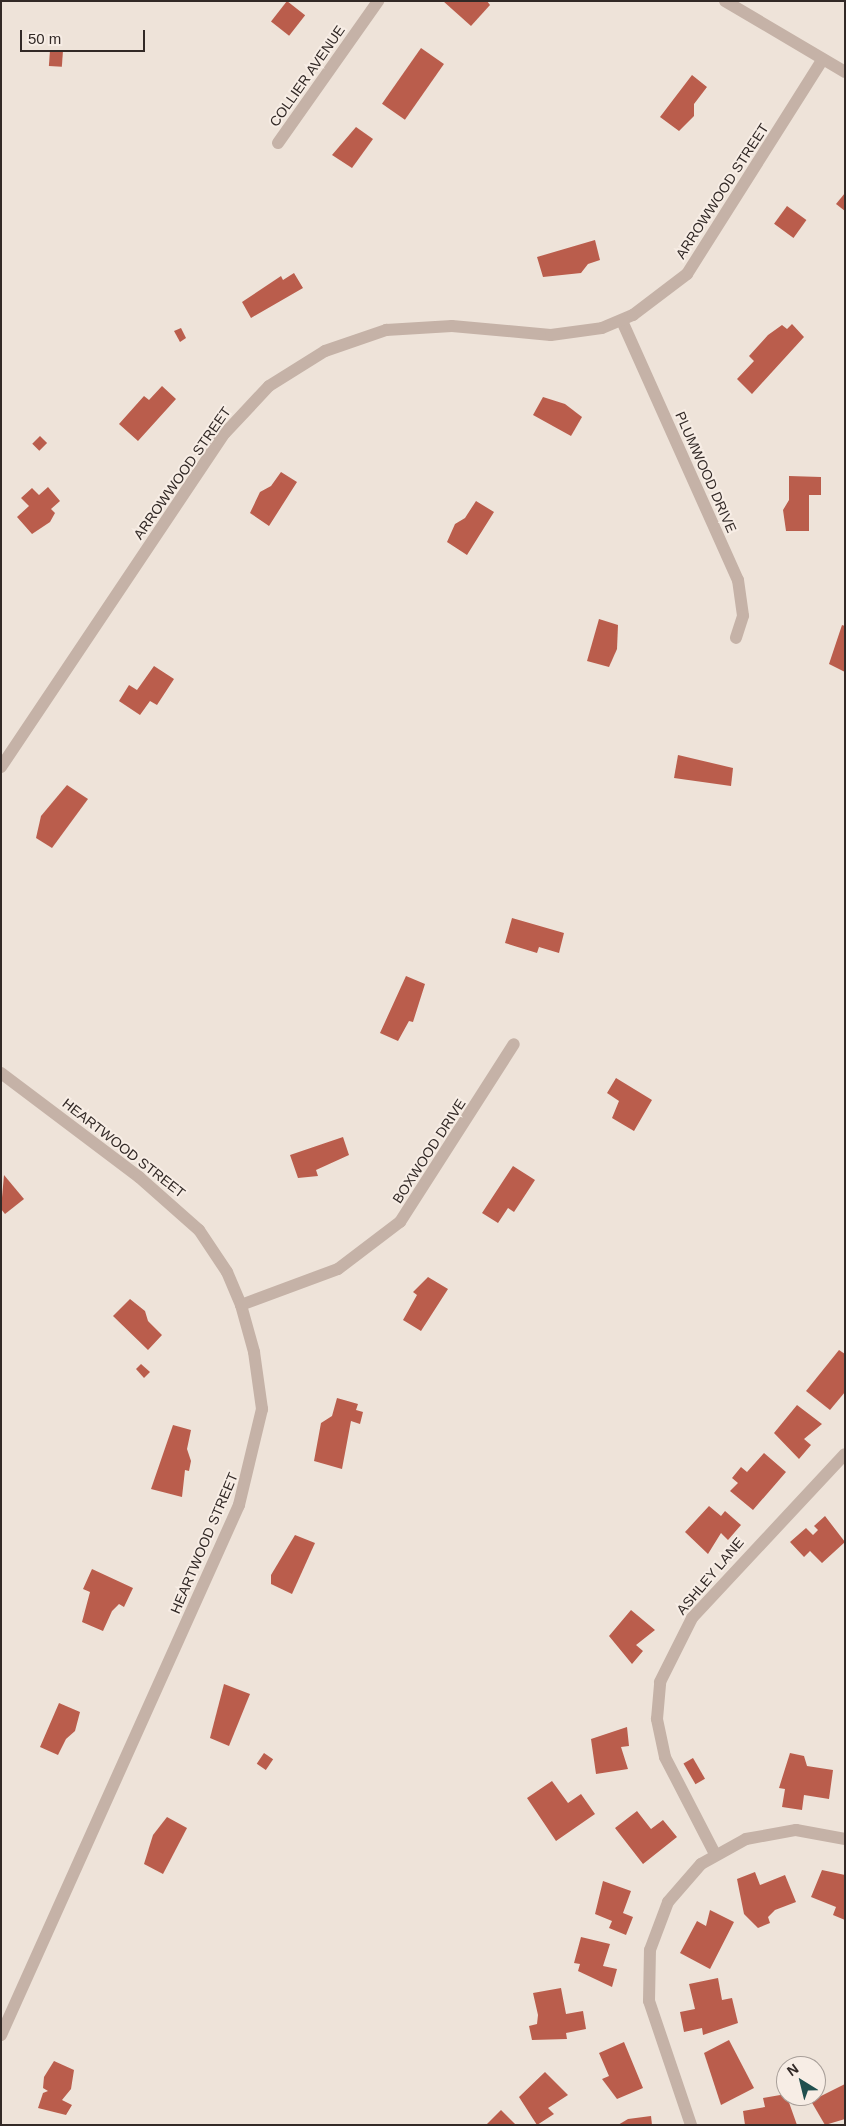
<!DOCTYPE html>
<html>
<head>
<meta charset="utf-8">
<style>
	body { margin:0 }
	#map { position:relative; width:846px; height:2126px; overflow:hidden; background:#eee3d9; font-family:Arial,sans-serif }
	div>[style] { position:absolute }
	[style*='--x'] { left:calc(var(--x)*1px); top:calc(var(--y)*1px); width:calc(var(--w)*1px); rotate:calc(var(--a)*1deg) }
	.building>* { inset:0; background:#ba5d4c; transform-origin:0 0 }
	.minor>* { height:12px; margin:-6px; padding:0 6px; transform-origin:6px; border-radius:6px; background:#c5b2a7 }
	.tertiary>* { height:12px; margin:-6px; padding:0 6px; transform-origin:6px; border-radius:6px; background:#c5b2a7 }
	span { translate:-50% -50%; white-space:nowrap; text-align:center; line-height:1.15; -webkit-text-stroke:4px #f7ede5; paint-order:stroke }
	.street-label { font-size:14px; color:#322926 }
	.frame { position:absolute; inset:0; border:2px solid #322926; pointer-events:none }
	.north { position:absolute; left:776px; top:2056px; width:50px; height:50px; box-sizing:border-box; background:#f7ede5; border:1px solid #a89f99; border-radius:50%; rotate:324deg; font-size:14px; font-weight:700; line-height:20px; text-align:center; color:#322926 }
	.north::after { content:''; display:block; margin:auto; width:18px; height:22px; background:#204f4e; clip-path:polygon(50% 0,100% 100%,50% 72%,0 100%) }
	.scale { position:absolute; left:20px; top:30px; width:125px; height:22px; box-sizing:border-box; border:2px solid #322926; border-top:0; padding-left:6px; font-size:15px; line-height:18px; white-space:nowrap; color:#322926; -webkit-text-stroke:4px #f7ede5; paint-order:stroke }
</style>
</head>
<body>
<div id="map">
	<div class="building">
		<i style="left:287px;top:1px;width:23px;height:26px;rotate:38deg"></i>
		<i style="clip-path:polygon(443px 1px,487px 1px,490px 5px,471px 26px)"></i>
		<i style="left:421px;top:48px;width:28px;height:68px;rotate:35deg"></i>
		<i style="left:50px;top:50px;width:13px;height:16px;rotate:4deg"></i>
		<i style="clip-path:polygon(692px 75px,707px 87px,694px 104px,694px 116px,679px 131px,660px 117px)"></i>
		<i style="clip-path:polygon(356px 127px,373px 139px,352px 168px,332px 155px)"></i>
		<i style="clip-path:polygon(845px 193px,845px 211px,836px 204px)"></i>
		<i style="left:787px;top:206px;width:24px;height:22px;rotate:36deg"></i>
		<i style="clip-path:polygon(595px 240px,600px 260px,588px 264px,581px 273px,543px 277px,537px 257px)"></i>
		<i style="clip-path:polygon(294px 273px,303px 288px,251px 318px,242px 302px,281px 276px,283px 280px)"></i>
		<i style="clip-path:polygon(792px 324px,804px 337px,752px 394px,737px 379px,754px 361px,749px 356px,768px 335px,782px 325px,787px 329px)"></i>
		<i style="clip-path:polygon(181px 328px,186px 338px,180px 342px,174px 331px)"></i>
		<i style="clip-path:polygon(162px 386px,176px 399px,138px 441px,119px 424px,144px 396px,149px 400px)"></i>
		<i style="clip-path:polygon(543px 397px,565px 404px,582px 417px,571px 436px,533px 415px)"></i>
		<i style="left:40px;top:436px;width:10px;height:11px;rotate:45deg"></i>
		<i style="clip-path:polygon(281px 472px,297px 482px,269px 526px,250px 513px,260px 492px,271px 486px)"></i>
		<i style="clip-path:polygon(789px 476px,821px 477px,821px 495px,809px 495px,809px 531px,786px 531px,783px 510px,789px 500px)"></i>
		<i style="clip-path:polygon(48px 487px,60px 501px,51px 509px,55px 513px,50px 522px,32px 534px,17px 517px,29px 506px,21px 498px,32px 488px,39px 495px)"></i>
		<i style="clip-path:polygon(476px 501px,494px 512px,467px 555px,447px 542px,455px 524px,465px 518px)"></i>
		<i style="clip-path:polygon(599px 619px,618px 625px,617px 649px,609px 667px,587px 661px)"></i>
		<i style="clip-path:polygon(842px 625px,845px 626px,845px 672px,829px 664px)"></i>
		<i style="clip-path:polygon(154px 666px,174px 679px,157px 705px,150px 701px,140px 715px,119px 701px,129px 685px,137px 690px)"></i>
		<i style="clip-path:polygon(678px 755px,733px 768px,731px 786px,674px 778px)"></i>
		<i style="clip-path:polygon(67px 785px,88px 799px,52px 848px,36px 838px,41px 816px)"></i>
		<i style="clip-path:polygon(512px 918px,564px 933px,559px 953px,539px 947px,537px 953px,505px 943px)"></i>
		<i style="clip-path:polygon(406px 976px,425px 984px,413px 1022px,409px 1021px,398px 1041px,380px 1033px)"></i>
		<i style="clip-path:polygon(616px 1078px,652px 1100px,634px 1131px,612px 1118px,619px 1101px,607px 1093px)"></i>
		<i style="clip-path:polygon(343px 1137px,349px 1155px,316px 1170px,318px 1176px,298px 1178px,290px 1155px)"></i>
		<i style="clip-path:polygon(513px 1166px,535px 1180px,514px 1212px,508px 1208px,498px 1223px,482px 1213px)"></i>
		<i style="clip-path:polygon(4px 1175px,24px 1199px,5px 1214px,1px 1209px)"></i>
		<i style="clip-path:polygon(428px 1277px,448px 1289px,421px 1331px,403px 1320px,417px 1295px,413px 1292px)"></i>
		<i style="clip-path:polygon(130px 1299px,145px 1311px,148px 1321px,162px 1335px,148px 1350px,113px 1316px)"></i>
		<i style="clip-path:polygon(839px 1350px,845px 1354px,845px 1392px,830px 1410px,806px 1391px)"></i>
		<i style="clip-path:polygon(141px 1364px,150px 1372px,144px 1378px,136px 1369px)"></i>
		<i style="clip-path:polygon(337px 1398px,358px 1404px,356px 1410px,363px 1412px,360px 1424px,351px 1421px,342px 1469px,314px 1461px,321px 1423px,332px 1416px)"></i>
		<i style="clip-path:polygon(797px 1405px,822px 1424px,804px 1439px,811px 1445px,799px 1459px,774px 1433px)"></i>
		<i style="clip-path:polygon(173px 1425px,191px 1430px,187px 1449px,191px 1461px,189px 1471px,185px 1470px,182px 1497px,151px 1489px)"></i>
		<i style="clip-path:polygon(764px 1453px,786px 1472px,753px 1510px,730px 1491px,738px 1483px,732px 1478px,741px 1467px,747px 1472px)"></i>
		<i style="clip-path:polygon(709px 1506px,721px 1516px,725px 1511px,741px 1525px,728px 1540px,721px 1533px,708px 1554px,685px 1532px)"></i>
		<i style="clip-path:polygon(825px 1516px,845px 1542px,822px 1563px,810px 1551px,804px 1557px,790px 1542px,806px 1528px,813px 1535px,818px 1530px,814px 1526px)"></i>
		<i style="clip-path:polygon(295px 1535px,315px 1543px,292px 1594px,271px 1584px,271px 1575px)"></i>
		<i style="clip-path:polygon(92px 1569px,133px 1588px,124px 1607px,119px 1604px,112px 1611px,103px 1631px,82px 1622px,90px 1592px,83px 1589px)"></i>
		<i style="clip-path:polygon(631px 1610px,655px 1630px,636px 1645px,643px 1651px,632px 1664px,609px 1636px)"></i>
		<i style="clip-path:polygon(224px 1684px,250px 1694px,229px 1746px,210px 1738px)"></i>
		<i style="clip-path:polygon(59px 1703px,80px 1712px,75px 1731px,66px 1739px,58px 1755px,40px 1747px)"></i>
		<i style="clip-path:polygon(627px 1727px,629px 1746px,621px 1747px,628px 1769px,596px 1774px,591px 1739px)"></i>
		<i style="left:264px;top:1753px;width:11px;height:13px;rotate:34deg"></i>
		<i style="clip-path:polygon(790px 1753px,804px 1756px,807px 1766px,833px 1770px,829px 1799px,804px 1795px,802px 1810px,782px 1807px,785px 1789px,779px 1788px)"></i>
		<i style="left:693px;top:1758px;width:24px;height:11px;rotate:60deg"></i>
		<i style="clip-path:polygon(552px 1781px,568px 1803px,581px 1794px,595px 1814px,556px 1841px,527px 1798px)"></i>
		<i style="clip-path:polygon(637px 1811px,651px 1829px,663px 1820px,677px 1837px,643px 1864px,615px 1828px)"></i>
		<i style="clip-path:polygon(167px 1817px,187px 1828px,163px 1874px,144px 1864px,153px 1835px)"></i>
		<i style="clip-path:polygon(822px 1870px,845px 1875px,845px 1920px,833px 1915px,836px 1907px,811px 1897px)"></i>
		<i style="clip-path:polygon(755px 1872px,760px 1885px,785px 1875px,796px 1902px,775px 1910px,768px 1917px,770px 1923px,758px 1928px,744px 1914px,737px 1879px)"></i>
		<i style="clip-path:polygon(603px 1881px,631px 1891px,623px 1913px,633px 1917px,626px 1935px,609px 1928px,612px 1921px,595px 1914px)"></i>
		<i style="clip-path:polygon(710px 1910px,734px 1922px,710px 1969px,680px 1953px,697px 1921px,706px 1926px)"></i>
		<i style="clip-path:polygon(581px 1937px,610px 1944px,603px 1966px,617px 1969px,612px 1987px,578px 1971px,580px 1964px,574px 1963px)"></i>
		<i style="clip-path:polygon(718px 1978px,722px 2000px,732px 1998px,738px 2023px,703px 2035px,702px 2028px,684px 2032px,680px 2012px,695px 2009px,689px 1984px)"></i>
		<i style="clip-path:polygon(561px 1988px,566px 2014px,583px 2011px,586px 2029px,566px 2033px,567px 2039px,532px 2040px,529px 2026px,537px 2024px,538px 2015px,533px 1993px)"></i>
		<i style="clip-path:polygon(729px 2040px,754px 2088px,721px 2105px,704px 2053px)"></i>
		<i style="clip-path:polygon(624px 2042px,643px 2088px,617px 2099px,602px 2079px,609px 2076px,599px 2053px)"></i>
		<i style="clip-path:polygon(54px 2061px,74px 2070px,71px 2089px,62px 2100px,72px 2105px,66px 2115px,38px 2108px,43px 2093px,48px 2091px,43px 2088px,44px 2077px)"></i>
		<i style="clip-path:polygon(545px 2072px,568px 2095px,548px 2108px,554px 2114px,537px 2125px,519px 2097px)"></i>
		<i style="clip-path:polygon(845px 2084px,845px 2119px,825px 2125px,811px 2101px)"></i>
		<i style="clip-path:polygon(786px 2094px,797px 2125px,745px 2125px,743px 2111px,765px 2107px,763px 2098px)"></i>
		<i style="clip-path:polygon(501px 2110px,516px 2125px,486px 2125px)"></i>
		<i style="clip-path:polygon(651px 2116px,652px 2125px,618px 2125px,628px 2119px)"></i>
	</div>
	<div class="minor">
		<i style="--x:278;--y:143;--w:174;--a:-54.8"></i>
		<i style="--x:622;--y:321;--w:284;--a:65.9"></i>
		<i style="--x:738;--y:580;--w:36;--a:82"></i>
		<i style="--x:743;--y:616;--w:23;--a:108"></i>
		<i style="--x:1;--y:767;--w:402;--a:-56.2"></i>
		<i style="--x:225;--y:433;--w:64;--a:-46.9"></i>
		<i style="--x:269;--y:386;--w:66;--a:-32"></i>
		<i style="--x:325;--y:351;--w:65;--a:-19"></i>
		<i style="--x:386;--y:330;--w:66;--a:-3.5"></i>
		<i style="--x:452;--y:326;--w:99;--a:5.2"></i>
		<i style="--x:551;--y:335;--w:51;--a:-7.8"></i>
		<i style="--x:602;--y:328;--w:34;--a:-23"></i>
		<i style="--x:633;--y:315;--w:68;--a:-37.2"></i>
		<i style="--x:687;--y:274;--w:254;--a:-57.7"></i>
		<i style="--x:1;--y:1073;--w:173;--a:37"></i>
		<i style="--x:139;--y:1177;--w:80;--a:41.5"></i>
		<i style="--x:199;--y:1230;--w:50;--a:56.3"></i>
		<i style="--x:227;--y:1272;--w:36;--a:67"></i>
		<i style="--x:241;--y:1305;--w:49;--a:74.5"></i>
		<i style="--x:254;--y:1352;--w:58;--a:82"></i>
		<i style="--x:262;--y:1409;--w:99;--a:103.5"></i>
		<i style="--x:239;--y:1505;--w:581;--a:114.18"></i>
		<i style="--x:241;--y:1305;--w:103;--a:-20.4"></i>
		<i style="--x:338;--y:1269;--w:78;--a:-37.2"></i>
		<i style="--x:400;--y:1222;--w:211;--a:-57.4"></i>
		<i style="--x:715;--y:1854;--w:109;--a:-117.3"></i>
		<i style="--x:665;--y:1757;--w:39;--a:-102"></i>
		<i style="--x:657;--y:1719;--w:37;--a:-85"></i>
		<i style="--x:660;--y:1682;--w:72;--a:-63.4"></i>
		<i style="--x:692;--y:1618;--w:224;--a:-47"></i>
		<i style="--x:691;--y:2125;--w:131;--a:-108.7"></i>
		<i style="--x:649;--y:2001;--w:51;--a:-88.9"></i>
		<i style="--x:650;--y:1950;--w:51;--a:-69.4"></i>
		<i style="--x:668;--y:1902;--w:50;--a:-49"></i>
		<i style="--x:701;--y:1864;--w:51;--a:-29.1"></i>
		<i style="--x:746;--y:1839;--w:51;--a:-10.2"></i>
		<i style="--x:796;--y:1830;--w:50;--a:10.4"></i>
	</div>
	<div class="tertiary">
		<i style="--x:725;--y:1;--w:139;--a:30.6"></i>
	</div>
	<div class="street-label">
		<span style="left:307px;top:76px;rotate:-55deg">COLLIER AVENUE</span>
		<span style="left:722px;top:191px;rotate:-57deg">ARROWWOOD STREET</span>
		<span style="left:706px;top:472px;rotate:66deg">PLUMWOOD DRIVE</span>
		<span style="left:182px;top:473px;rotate:-55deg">ARROWWOOD STREET</span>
		<span style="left:124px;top:1148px;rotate:38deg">HEARTWOOD STREET</span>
		<span style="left:429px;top:1151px;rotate:-57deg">BOXWOOD DRIVE</span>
		<span style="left:204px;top:1543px;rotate:-67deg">HEARTWOOD STREET</span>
		<span style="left:710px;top:1576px;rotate:-50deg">ASHLEY LANE</span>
	</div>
	<div class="frame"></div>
	<div class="north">N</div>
	<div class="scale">50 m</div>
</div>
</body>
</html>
